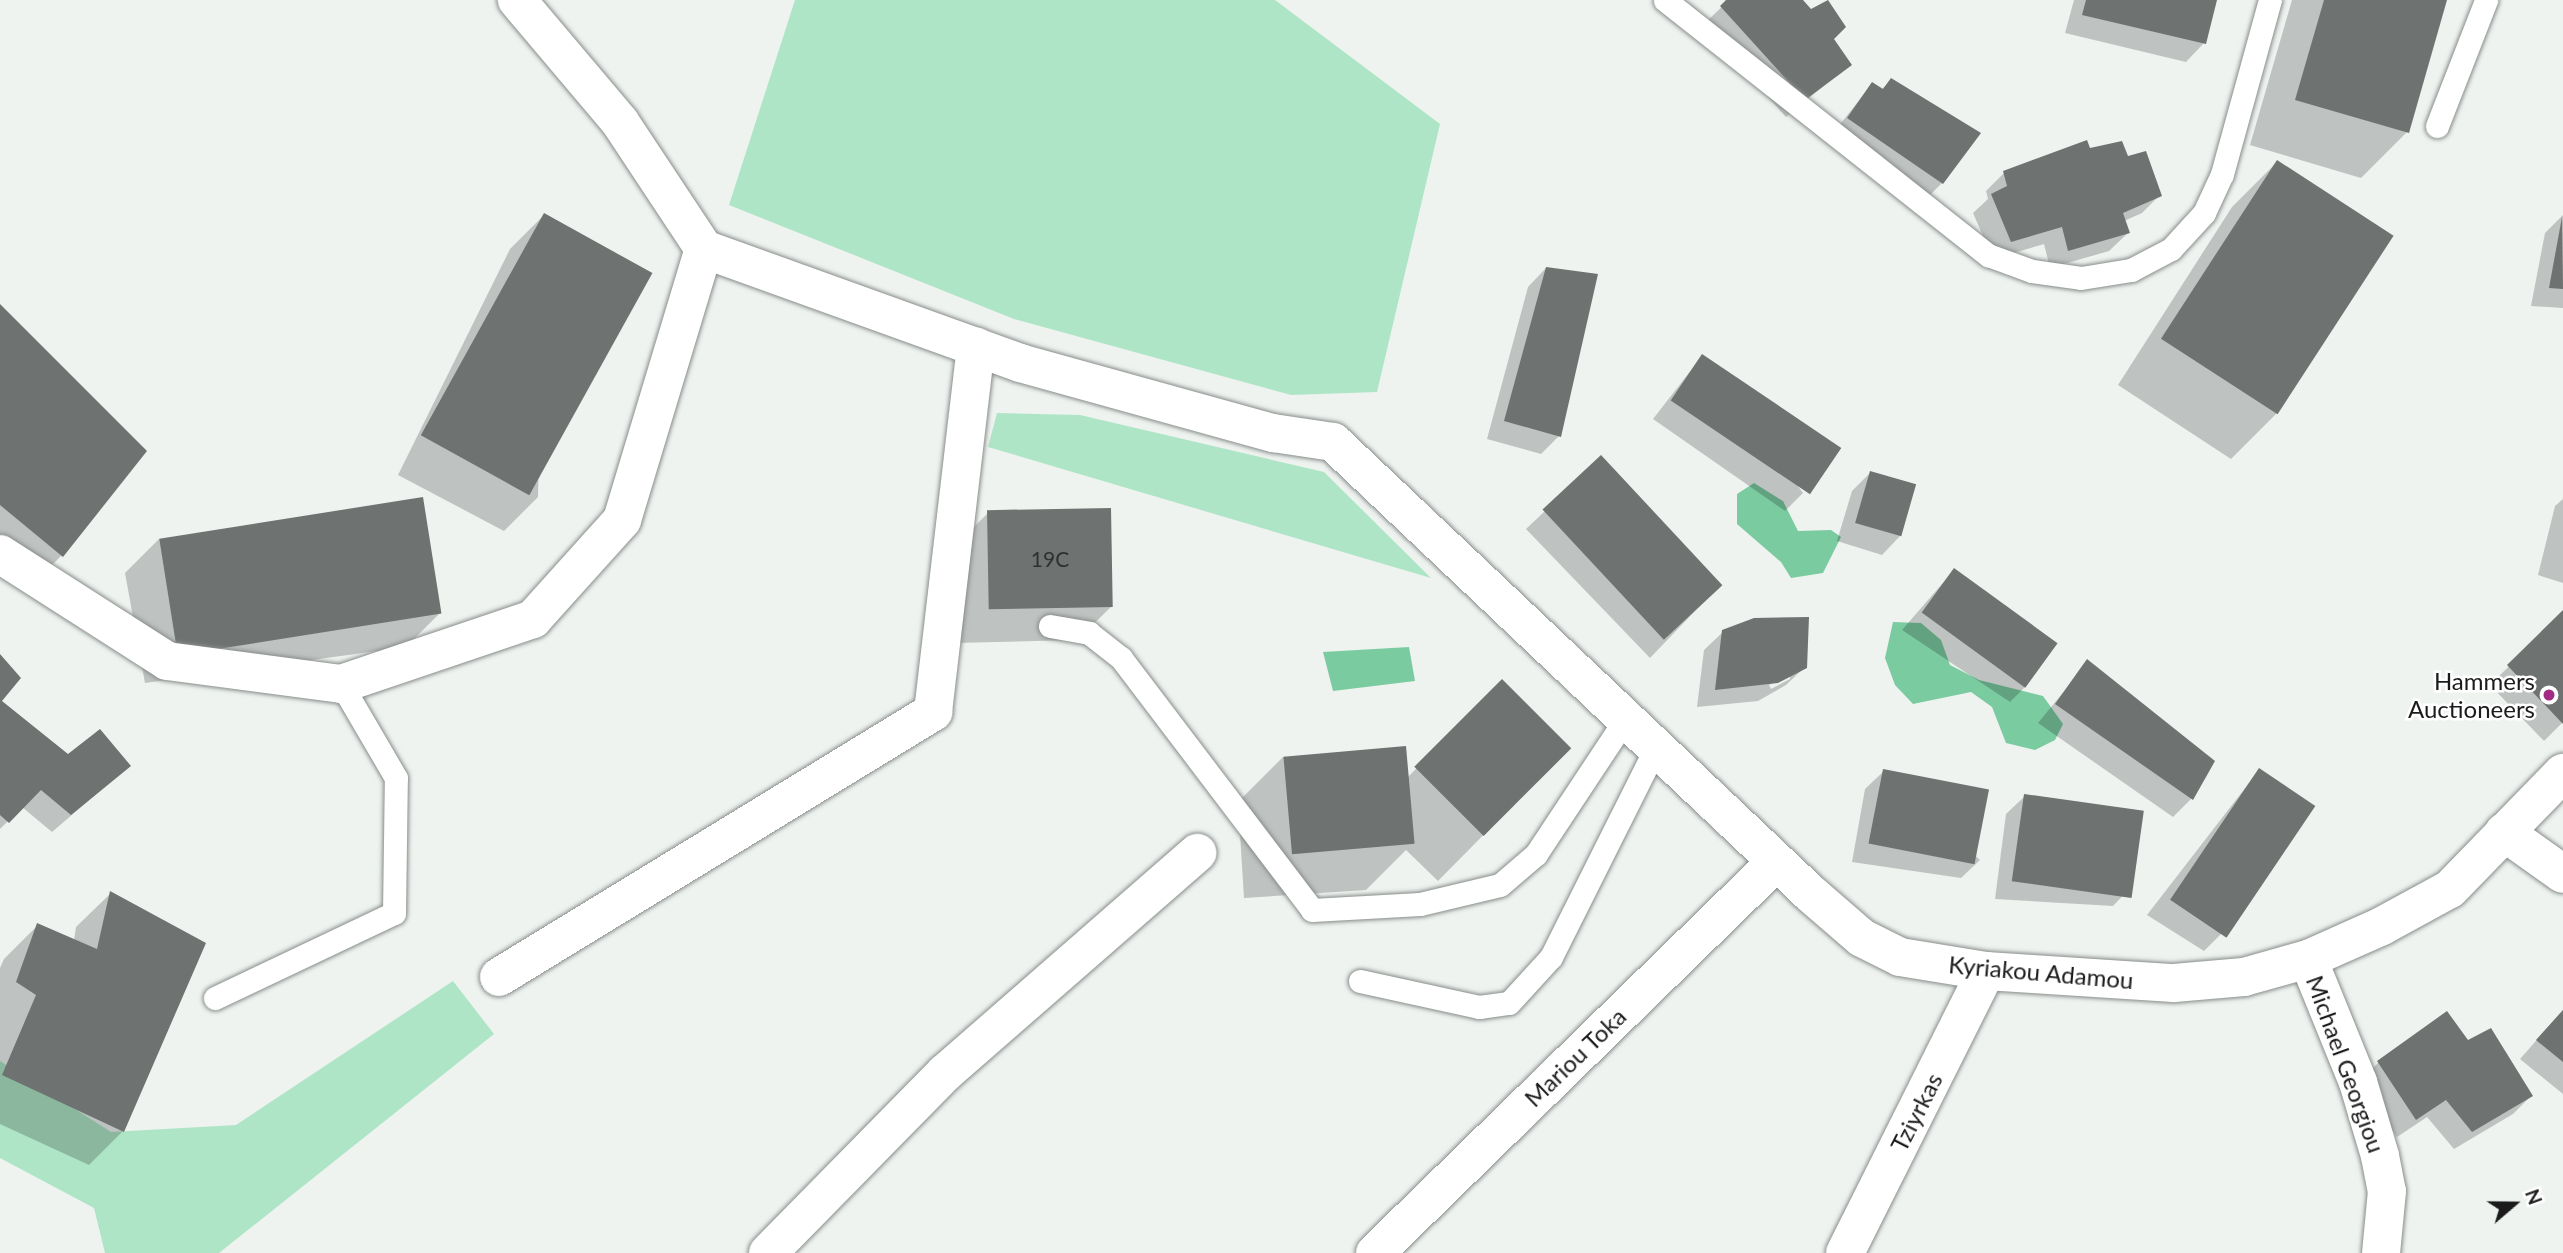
<!DOCTYPE html>
<html>
<head>
<meta charset="utf-8">
<style>
	body { margin:0 }
	#map { position:relative; width:2563px; height:1253px; overflow:hidden; background:#eef3f0; font-family:Lato,sans-serif }
	div>[style] { position:absolute }
	[style*='--x'] { left:calc(var(--x)*1px); top:calc(var(--y)*1px); width:calc(var(--w)*1px); rotate:calc(var(--a)*1deg) }
	.green>* { inset:0; background:#aee5c6 }
	.water>* { inset:0; background:#7bcba1 }
	.shadow>* { inset:0; background:#0003 }
	.building>* { inset:0; background:#6e7270; transform-origin:0 0 }
	.roads { filter:drop-shadow(0 0 2px #888d8a) drop-shadow(0 0 2px #888d8a) }
	.service>* { height:23px; margin:-11.5px; padding:0 11.5px; transform-origin:11.5px; border-radius:11.5px; background:#fff }
	.minor>* { height:38px; margin:-19px; padding:0 19px; transform-origin:19px; border-radius:19px; background:#fff }
	.dots>* { width:19px; height:19px; translate:-50% -50%; box-sizing:border-box; border:4px solid #fefffe; border-radius:50% }
	span { translate:-50% -50%; white-space:nowrap; text-align:center; line-height:1.15; -webkit-text-stroke:5px #fefffe; paint-order:stroke }
	.number-label { font-size:21px; color:#2f3130 }
	.number-label span { -webkit-text-stroke-width:0 }
	.poi-label { font-size:24px; color:#1a1b1a }
	.right { translate:-100% -50%; text-align:right }
	.street-label { font-size:24px; color:#1a1b1a }
	.north { position:absolute; left:2479px; top:1169px; width:70px; height:70px; -webkit-text-stroke:5px #fefffe; paint-order:stroke; rotate:70deg; font-size:19px; font-weight:700; line-height:28px; text-align:center; color:#1a1b1a }
	.north::after { content:''; display:block; margin:auto; width:24px; height:32px; background:#1a1b1a; clip-path:polygon(50% 0,100% 100%,50% 72%,0 100%) }
</style>
</head>
<body>
<div id="map">
	<div class="green">
		<i style="clip-path:polygon(795px 0,1275px 0,1440px 124px,1377px 392px,1291px 395px,1014px 319px,729px 205px)"></i>
		<i style="clip-path:polygon(997px 413px,1080px 415px,1324px 472px,1431px 578px,988px 447px)"></i>
		<i style="clip-path:polygon(453px 981px,494px 1034px,219px 1253px,105px 1253px,94px 1208px,0 1158px,0 1061px,111px 1132px,236px 1125px)"></i>
	</div>
	<div class="water">
		<i style="clip-path:polygon(1754px 483px,1783px 501px,1798px 531px,1831px 530px,1841px 537px,1823px 573px,1791px 578px,1781px 562px,1737px 524px,1737px 494px)"></i>
		<i style="clip-path:polygon(1893px 622px,1921px 623px,1941px 640px,1950px 665px,1979px 680px,2043px 696px,2063px 724px,2055px 740px,2035px 750px,2006px 743px,1992px 707px,1971px 692px,1913px 704px,1895px 685px,1885px 658px)"></i>
		<i style="clip-path:polygon(1409px 647px,1415px 681px,1333px 691px,1323px 652px)"></i>
	</div>
	<div class="shadow">
		<i style="clip-path:polygon(1729px 0,1801px 0,1849px 65px,1786px 117px,1703px 25px)"></i>
		<i style="clip-path:polygon(2074px 0,2215px 0,2204px 43px,2186px 62px,2065px 33px)"></i>
		<i style="clip-path:polygon(2292px 0,2445px 0,2407px 132px,2361px 178px,2250px 145px)"></i>
		<i style="clip-path:polygon(1891px 80px,1942px 183px,1924px 201px,1830px 137px,1872px 84px,1881px 90px)"></i>
		<i style="clip-path:polygon(2089px 150px,2127px 158px,2160px 195px,2142px 213px,2124px 221px,2128px 233px,2109px 251px,2050px 268px,2044px 244px,1993px 259px,1973px 213px,1988px 199px,1986px 191px,2004px 173px)"></i>
		<i style="clip-path:polygon(2277px 162px,2277px 413px,2231px 459px,2118px 385px,2232px 207px)"></i>
		<i style="clip-path:polygon(544px 215px,538px 497px,504px 531px,398px 475px,510px 249px)"></i>
		<i style="clip-path:polygon(2563px 215px,2563px 308px,2531px 306px,2545px 233px)"></i>
		<i style="clip-path:polygon(1546px 268px,1559px 436px,1541px 454px,1487px 439px,1528px 287px)"></i>
		<i style="clip-path:polygon(0 307px,144px 452px,61px 556px,27px 590px,0 567px)"></i>
		<i style="clip-path:polygon(1702px 356px,1803px 493px,1785px 511px,1653px 419px)"></i>
		<i style="clip-path:polygon(1870px 473px,1900px 536px,1882px 555px,1837px 541px,1852px 491px)"></i>
		<i style="clip-path:polygon(2563px 499px,2563px 583px,2538px 575px,2555px 506px)"></i>
		<i style="clip-path:polygon(1545px 511px,1720px 585px,1650px 658px,1526px 529px)"></i>
		<i style="clip-path:polygon(988px 513px,1112px 606px,1077px 640px,955px 643px,954px 547px)"></i>
		<i style="clip-path:polygon(159px 539px,440px 613px,406px 647px,145px 683px,125px 573px)"></i>
		<i style="clip-path:polygon(1954px 570px,2028px 684px,2010px 702px,1902px 630px)"></i>
		<i style="clip-path:polygon(2563px 613px,2563px 722px,2544px 741px,2490px 685px)"></i>
		<i style="clip-path:polygon(evenodd,1723px 632px,1805px 667px,1786px 685px,1758px 701px,1697px 707px,1704px 650px,1723px 632px,1790px 675px,1790px 679px,1771px 689px,1769px 685px,1790px 675px)"></i>
		<i style="clip-path:polygon(2088px 662px,2213px 761px,2191px 799px,2173px 817px,2038px 723px)"></i>
		<i style="clip-path:polygon(1502px 682px,1569px 748px,1438px 881px,1406px 850px,1366px 890px,1244px 898px,1238px 802px,1283px 757px,1407px 778px)"></i>
		<i style="clip-path:polygon(0 703px,68px 756px,129px 766px,52px 832px,22px 807px,0 829px)"></i>
		<i style="clip-path:polygon(2259px 770px,2222px 933px,2204px 951px,2147px 915px)"></i>
		<i style="clip-path:polygon(1884px 771px,1980px 860px,1961px 878px,1852px 862px,1865px 789px)"></i>
		<i style="clip-path:polygon(2025px 796px,2131px 887px,2113px 906px,1995px 899px,2006px 814px)"></i>
		<i style="clip-path:polygon(111px 893px,123px 1131px,89px 1165px,0 1124px,0 968px,4px 959px,38px 925px,74px 940px,76px 927px)"></i>
		<i style="clip-path:polygon(2563px 1010px,2563px 1094px,2520px 1059px)"></i>
		<i style="clip-path:polygon(2467px 1042px,2531px 1096px,2513px 1114px,2454px 1149px,2427px 1117px,2397px 1137px,2360px 1081px,2378px 1063px)"></i>
	</div>
	<div class="building">
		<i style="clip-path:polygon(1726px 0,1803px 0,1811px 9px,1828px 0,1846px 27px,1834px 39px,1852px 65px,1805px 100px,1720px 6px)"></i>
		<i style="clip-path:polygon(2086px 0,2217px 0,2206px 44px,2082px 15px)"></i>
		<i style="clip-path:polygon(2324px 0,2447px 0,2409px 133px,2295px 100px)"></i>
		<i style="clip-path:polygon(1891px 78px,1981px 133px,1943px 184px,1847px 118px,1872px 82px,1883px 89px)"></i>
		<i style="clip-path:polygon(2087px 140px,2090px 148px,2122px 141px,2128px 156px,2146px 151px,2162px 196px,2123px 213px,2130px 233px,2068px 251px,2062px 227px,2011px 242px,1991px 194px,2007px 186px,2003px 171px)"></i>
		<i style="left:2277px;top:160px;width:139px;height:213px;rotate:33deg"></i>
		<i style="left:544px;top:213px;width:124px;height:254px;rotate:29deg"></i>
		<i style="clip-path:polygon(2562px 217px,2563px 289px,2549px 288px)"></i>
		<i style="clip-path:polygon(1546px 267px,1598px 274px,1561px 437px,1504px 421px)"></i>
		<i style="clip-path:polygon(0 304px,147px 451px,63px 557px,0 505px)"></i>
		<i style="left:1702px;top:354px;width:168px;height:56px;rotate:34deg"></i>
		<i style="left:1601px;top:455px;width:178px;height:80px;rotate:47deg"></i>
		<i style="left:1870px;top:471px;width:48px;height:54px;rotate:16deg"></i>
		<i style="left:423px;top:497px;width:118px;height:267px;rotate:81deg"></i>
		<i style="left:1111px;top:508px;width:99px;height:124px;rotate:89deg"></i>
		<i style="left:1954px;top:568px;width:128px;height:55px;rotate:36deg"></i>
		<i style="clip-path:polygon(2563px 610px,2563px 724px,2507px 665px)"></i>
		<i style="clip-path:polygon(1809px 617px,1807px 668px,1778px 683px,1715px 690px,1722px 630px,1754px 618px)"></i>
		<i style="clip-path:polygon(0 654px,21px 678px,2px 701px,68px 754px,100px 729px,131px 766px,71px 815px,41px 790px,9px 823px,0 815px)"></i>
		<i style="clip-path:polygon(2087px 659px,2215px 761px,2193px 800px,2055px 704px)"></i>
		<i style="left:1502px;top:679px;width:98px;height:124px;rotate:45deg"></i>
		<i style="left:1406px;top:746px;width:98px;height:123px;rotate:85deg"></i>
		<i style="left:2259px;top:768px;width:68px;height:159px;rotate:34deg"></i>
		<i style="left:1883px;top:769px;width:108px;height:76px;rotate:11deg"></i>
		<i style="left:2024px;top:794px;width:121px;height:88px;rotate:8deg"></i>
		<i style="clip-path:polygon(110px 891px,206px 943px,124px 1132px,2px 1075px,36px 995px,16px 982px,37px 923px,97px 949px)"></i>
		<i style="clip-path:polygon(2563px 1010px,2563px 1062px,2536px 1040px)"></i>
		<i style="clip-path:polygon(2447px 1011px,2468px 1040px,2491px 1028px,2533px 1096px,2472px 1132px,2446px 1100px,2416px 1120px,2377px 1061px)"></i>
	</div>
	<div class="roads">
		<div class="service">
			<i style="--x:1665;--y:0;--w:412;--a:38.3"></i>
			<i style="--x:1988;--y:255;--w:47;--a:20"></i>
			<i style="--x:2032;--y:271;--w:49;--a:8.1"></i>
			<i style="--x:2081;--y:278;--w:51;--a:-9.1"></i>
			<i style="--x:2131;--y:270;--w:45;--a:-27.7"></i>
			<i style="--x:2171;--y:249;--w:49;--a:-47.5"></i>
			<i style="--x:2204;--y:213;--w:43;--a:-65.2"></i>
			<i style="--x:2222;--y:174;--w:180;--a:-74.6"></i>
			<i style="--x:2437;--y:126;--w:135;--a:-68.7"></i>
			<i style="--x:1050;--y:626;--w:40;--a:10"></i>
			<i style="--x:1089;--y:633;--w:41;--a:38"></i>
			<i style="--x:1121;--y:658;--w:316;--a:52.8"></i>
			<i style="--x:1312;--y:910;--w:108;--a:-3.2"></i>
			<i style="--x:1420;--y:904;--w:82;--a:-13.4"></i>
			<i style="--x:1500;--y:885;--w:48;--a:-40.7"></i>
			<i style="--x:1536;--y:854;--w:163;--a:-56.5"></i>
			<i style="--x:1360;--y:981;--w:122;--a:12.3"></i>
			<i style="--x:1479;--y:1007;--w:30;--a:-8"></i>
			<i style="--x:1509;--y:1003;--w:62;--a:-47.6"></i>
			<i style="--x:1551;--y:957;--w:235;--a:-63.4"></i>
			<i style="--x:215;--y:998;--w:198;--a:-25.4"></i>
			<i style="--x:394;--y:913;--w:135;--a:-89.2"></i>
			<i style="--x:396;--y:778;--w:109;--a:-120.3"></i>
		</div>
		<div class="minor">
			<i style="--x:704;--y:249;--w:336;--a:19.8"></i>
			<i style="--x:1020;--y:363;--w:263;--a:15.5"></i>
			<i style="--x:1273;--y:433;--w:61;--a:8.5"></i>
			<i style="--x:1333;--y:442;--w:658;--a:43.4"></i>
			<i style="--x:1811;--y:894;--w:67;--a:40.8"></i>
			<i style="--x:1862;--y:938;--w:42;--a:26.6"></i>
			<i style="--x:1900;--y:957;--w:87;--a:9.2"></i>
			<i style="--x:1986;--y:971;--w:188;--a:3.7"></i>
			<i style="--x:2174;--y:983;--w:70;--a:-4.9"></i>
			<i style="--x:2244;--y:977;--w:66;--a:-15.7"></i>
			<i style="--x:2308;--y:959;--w:81;--a:-24"></i>
			<i style="--x:2382;--y:926;--w:77;--a:-28.6"></i>
			<i style="--x:2450;--y:889;--w:162;--a:-45.8"></i>
			<i style="--x:0;--y:554;--w:198;--a:32.6"></i>
			<i style="--x:167;--y:661;--w:176;--a:7.5"></i>
			<i style="--x:341;--y:684;--w:203;--a:-18.7"></i>
			<i style="--x:533;--y:619;--w:133;--a:-48"></i>
			<i style="--x:622;--y:520;--w:283;--a:-73.2"></i>
			<i style="--x:704;--y:249;--w:152;--a:-123.5"></i>
			<i style="--x:620;--y:122;--w:160;--a:-130.2"></i>
			<i style="--x:2504;--y:832;--w:72;--a:35.4"></i>
			<i style="--x:2308;--y:959;--w:133;--a:67.9"></i>
			<i style="--x:2358;--y:1082;--w:77;--a:73.4"></i>
			<i style="--x:2380;--y:1156;--w:36;--a:79"></i>
			<i style="--x:2387;--y:1191;--w:62;--a:95.5"></i>
			<i style="--x:499;--y:977;--w:509;--a:-31.41"></i>
			<i style="--x:933;--y:712;--w:368;--a:-83.3"></i>
			<i style="--x:768;--y:1253;--w:252;--a:-45.5"></i>
			<i style="--x:945;--y:1073;--w:335;--a:-41.1"></i>
			<i style="--x:1375;--y:1253;--w:560;--a:-44.28"></i>
			<i style="--x:1845;--y:1253;--w:315;--a:-63.4"></i>
		</div>
	</div>
	<div class="dots">
		<i style="left:2549px;top:695px;background:#a22b84"></i>
	</div>
	<div class="number-label">
		<span style="left:1050px;top:559px">19C</span>
	</div>
	<div class="poi-label">
		<span class="right" style="left:2535px;top:695px">Hammers<br>Auctioneers</span>
	</div>
	<div class="street-label">
		<span style="left:2041px;top:972px;rotate:5deg">Kyriakou Adamou</span>
		<span style="left:1575px;top:1057px;rotate:-44deg">Mariou Toka</span>
		<span style="left:2346px;top:1064px;rotate:70deg">Michael Georgiou</span>
		<span style="left:1916px;top:1112px;rotate:-63deg">Tziyrkas</span>
	</div>
	<div class="north">N</div>
</div>
</body>
</html>
